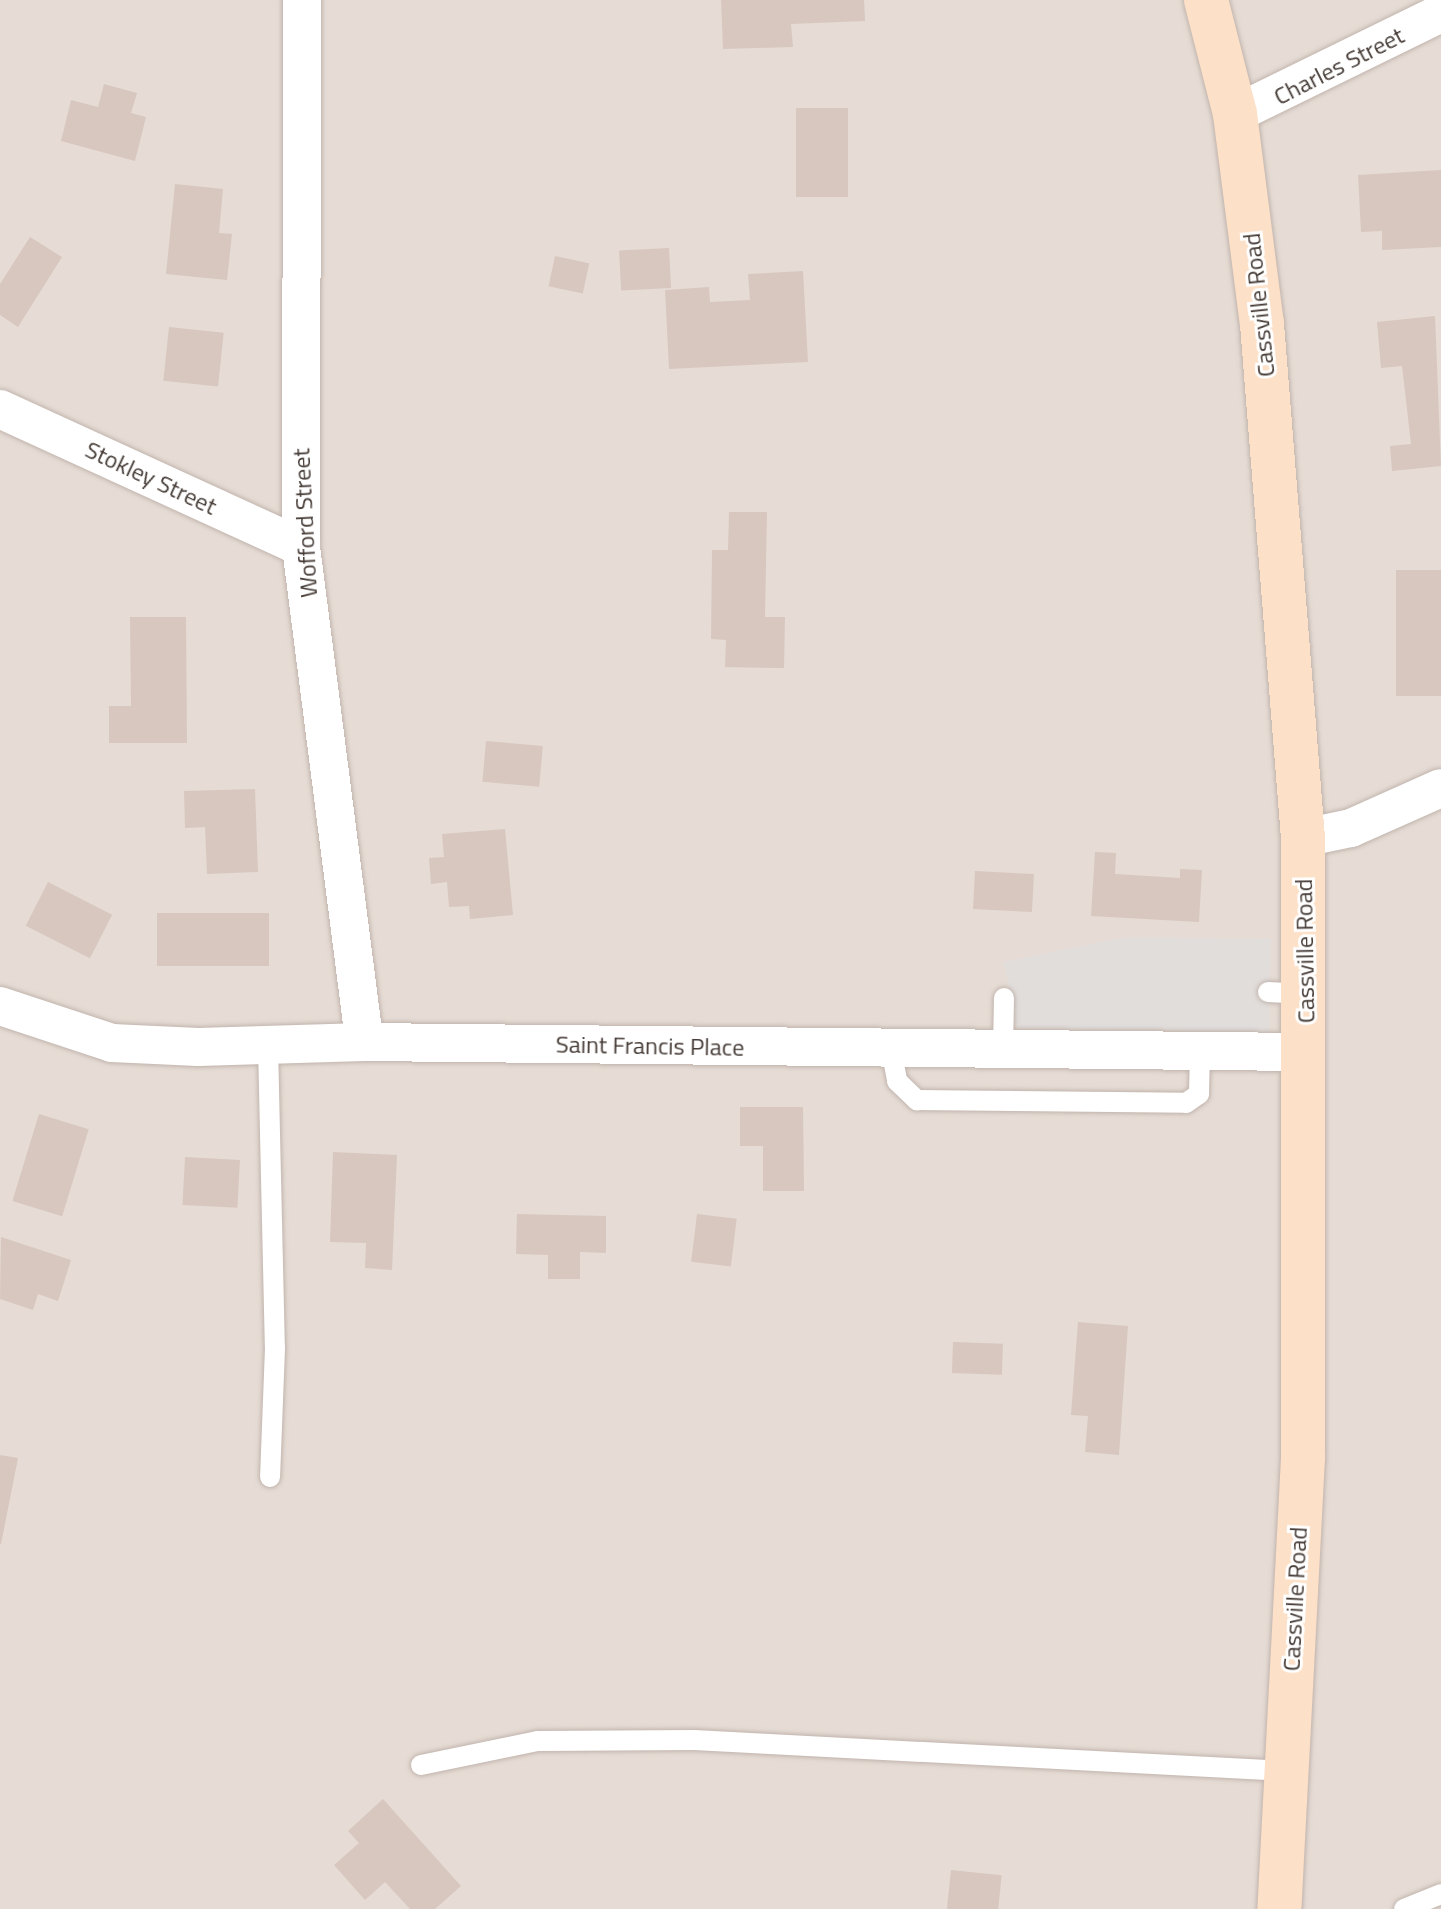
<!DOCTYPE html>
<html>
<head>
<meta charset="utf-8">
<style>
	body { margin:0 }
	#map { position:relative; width:1441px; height:1909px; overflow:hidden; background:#f3ebe7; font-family:"Titillium Web",sans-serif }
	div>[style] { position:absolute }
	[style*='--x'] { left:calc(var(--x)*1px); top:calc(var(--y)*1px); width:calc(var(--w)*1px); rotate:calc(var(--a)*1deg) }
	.residential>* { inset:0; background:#e6dcd5; transform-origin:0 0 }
	.parking>* { inset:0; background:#e1dddb }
	.building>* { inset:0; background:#d7c7bf; transform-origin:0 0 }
	.roads { filter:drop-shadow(0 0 2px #c1b4ad) drop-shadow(0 0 2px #c1b4ad) }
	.lane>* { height:20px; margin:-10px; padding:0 10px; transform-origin:10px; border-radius:10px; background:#fff }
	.street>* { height:38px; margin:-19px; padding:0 19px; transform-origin:19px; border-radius:19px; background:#fff }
	.secondary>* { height:44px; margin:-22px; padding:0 22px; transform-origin:22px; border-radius:22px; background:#fce0c7 }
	span { translate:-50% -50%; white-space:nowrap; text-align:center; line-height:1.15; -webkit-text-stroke:6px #fff; paint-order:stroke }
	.street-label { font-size:24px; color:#453b36 }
</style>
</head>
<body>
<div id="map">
	<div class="residential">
		<i style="left:0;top:0;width:1441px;height:1909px"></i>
	</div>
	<div class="parking">
		<i style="clip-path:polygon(1127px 937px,1271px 939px,1269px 1032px,1017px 1028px,1004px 962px)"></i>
	</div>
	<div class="building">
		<i style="clip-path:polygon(721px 0,864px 0,865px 21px,791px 24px,793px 47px,723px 49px)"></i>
		<i style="clip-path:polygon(104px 84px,137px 93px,131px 113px,146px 117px,135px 161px,61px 141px,71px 100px,98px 107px)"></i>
		<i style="left:796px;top:108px;width:52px;height:89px"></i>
		<i style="clip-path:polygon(1441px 170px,1441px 247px,1382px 250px,1382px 231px,1361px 232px,1358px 175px)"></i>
		<i style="clip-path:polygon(175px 184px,223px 189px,219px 233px,232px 234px,227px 280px,166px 274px)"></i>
		<i style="clip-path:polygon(30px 237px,62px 257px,18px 327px,0 315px,0 284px)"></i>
		<i style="left:669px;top:248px;width:40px;height:50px;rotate:87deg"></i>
		<i style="left:555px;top:256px;width:35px;height:31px;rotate:12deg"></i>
		<i style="clip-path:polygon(803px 271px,808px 362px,669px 369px,665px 290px,709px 287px,710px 302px,750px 300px,748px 274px)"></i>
		<i style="clip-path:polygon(1435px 316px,1441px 466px,1392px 471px,1390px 446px,1411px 444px,1402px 366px,1381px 368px,1377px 322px)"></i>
		<i style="left:169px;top:327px;width:55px;height:54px;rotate:6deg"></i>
		<i style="clip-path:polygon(729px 512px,767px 512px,765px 617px,785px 617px,784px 668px,725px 667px,726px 640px,711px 639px,712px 550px,728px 550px)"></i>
		<i style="left:1396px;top:570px;width:45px;height:126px"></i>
		<i style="clip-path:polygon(130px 617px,186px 617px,187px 743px,109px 743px,109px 706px,131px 706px)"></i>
		<i style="left:486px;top:741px;width:57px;height:41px;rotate:5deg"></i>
		<i style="clip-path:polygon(255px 789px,258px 872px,207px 874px,205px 827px,185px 828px,184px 791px)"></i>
		<i style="clip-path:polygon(505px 829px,513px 915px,470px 919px,469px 906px,449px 907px,447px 882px,431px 884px,429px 858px,444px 857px,442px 834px)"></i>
		<i style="clip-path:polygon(1095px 852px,1116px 853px,1115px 874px,1180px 878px,1180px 869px,1202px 870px,1199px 922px,1091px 916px)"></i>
		<i style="left:975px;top:871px;width:59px;height:38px;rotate:3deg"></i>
		<i style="left:48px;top:882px;width:72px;height:49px;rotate:27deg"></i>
		<i style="left:269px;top:913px;width:53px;height:112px;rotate:90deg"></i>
		<i style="clip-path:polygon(740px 1107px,803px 1107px,804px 1191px,763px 1191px,763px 1146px,740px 1146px)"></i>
		<i style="left:39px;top:1114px;width:52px;height:91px;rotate:17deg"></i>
		<i style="clip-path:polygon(333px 1152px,397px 1155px,392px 1270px,365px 1268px,366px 1243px,330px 1242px)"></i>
		<i style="left:185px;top:1157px;width:55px;height:48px;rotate:3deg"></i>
		<i style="clip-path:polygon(517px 1214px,606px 1216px,606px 1253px,580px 1252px,580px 1279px,548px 1279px,548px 1255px,516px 1254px)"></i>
		<i style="left:697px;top:1214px;width:40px;height:48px;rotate:7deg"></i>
		<i style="clip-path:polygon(1px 1237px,71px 1260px,58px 1301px,38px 1294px,33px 1310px,0 1299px)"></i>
		<i style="clip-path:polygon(1078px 1322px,1128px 1326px,1119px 1455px,1085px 1452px,1088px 1416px,1071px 1415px)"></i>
		<i style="left:953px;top:1342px;width:50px;height:31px;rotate:2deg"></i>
		<i style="clip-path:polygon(0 1455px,18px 1458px,1px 1544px,0 1544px)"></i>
		<i style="clip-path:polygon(383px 1799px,461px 1886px,435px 1909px,410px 1909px,385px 1882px,365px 1900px,334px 1865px,359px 1843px,348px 1831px)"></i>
		<i style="left:951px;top:1870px;width:51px;height:39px;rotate:6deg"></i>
	</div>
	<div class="roads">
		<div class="lane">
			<i style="--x:1268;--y:992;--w:38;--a:3"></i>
			<i style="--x:268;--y:1045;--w:303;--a:88.7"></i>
			<i style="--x:275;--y:1348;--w:129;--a:92.2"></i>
			<i style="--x:891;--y:1049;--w:33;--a:79"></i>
			<i style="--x:897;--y:1081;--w:28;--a:44"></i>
			<i style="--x:917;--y:1100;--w:269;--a:0.6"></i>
			<i style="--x:1186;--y:1103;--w:16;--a:-35"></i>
			<i style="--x:1199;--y:1094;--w:43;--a:-88.7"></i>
			<i style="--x:1003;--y:1050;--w:52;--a:-88.9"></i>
			<i style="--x:421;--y:1765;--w:119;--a:-11.6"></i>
			<i style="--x:538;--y:1741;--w:156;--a:-0.4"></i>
			<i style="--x:694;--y:1740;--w:593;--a:3"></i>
			<i style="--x:1404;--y:1909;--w:40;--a:-22"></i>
		</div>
		<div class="street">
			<i style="--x:302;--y:0;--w:547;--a:90.1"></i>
			<i style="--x:301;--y:547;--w:499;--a:82.7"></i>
			<i style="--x:1235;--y:114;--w:229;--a:-26.1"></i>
			<i style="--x:0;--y:409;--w:331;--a:24.6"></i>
			<i style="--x:1303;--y:838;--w:49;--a:-11.8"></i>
			<i style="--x:1351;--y:828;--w:98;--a:-24"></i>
			<i style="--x:0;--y:1006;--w:118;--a:18.3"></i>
			<i style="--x:112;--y:1043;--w:86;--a:2.7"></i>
			<i style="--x:198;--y:1047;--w:166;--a:-1.7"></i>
			<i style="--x:364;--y:1042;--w:942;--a:0.61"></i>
		</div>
		<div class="secondary">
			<i style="--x:1206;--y:0;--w:118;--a:75.7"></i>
			<i style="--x:1235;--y:114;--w:212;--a:82.7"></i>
			<i style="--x:1262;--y:324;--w:516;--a:85.44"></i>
			<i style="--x:1303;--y:838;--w:620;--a:90"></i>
			<i style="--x:1303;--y:1458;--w:452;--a:93"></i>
		</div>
	</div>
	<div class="street-label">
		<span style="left:1339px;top:66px;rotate:-27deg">Charles Street</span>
		<span style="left:1259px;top:305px;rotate:-96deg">Cassville Road</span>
		<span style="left:151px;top:478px;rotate:25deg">Stokley Street</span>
		<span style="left:305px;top:523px;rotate:-93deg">Wofford Street</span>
		<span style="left:1305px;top:951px;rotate:-91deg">Cassville Road</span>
		<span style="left:650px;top:1046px;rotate:1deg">Saint Francis Place</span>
		<span style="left:1295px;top:1599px;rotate:-87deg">Cassville Road</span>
	</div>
</div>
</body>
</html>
